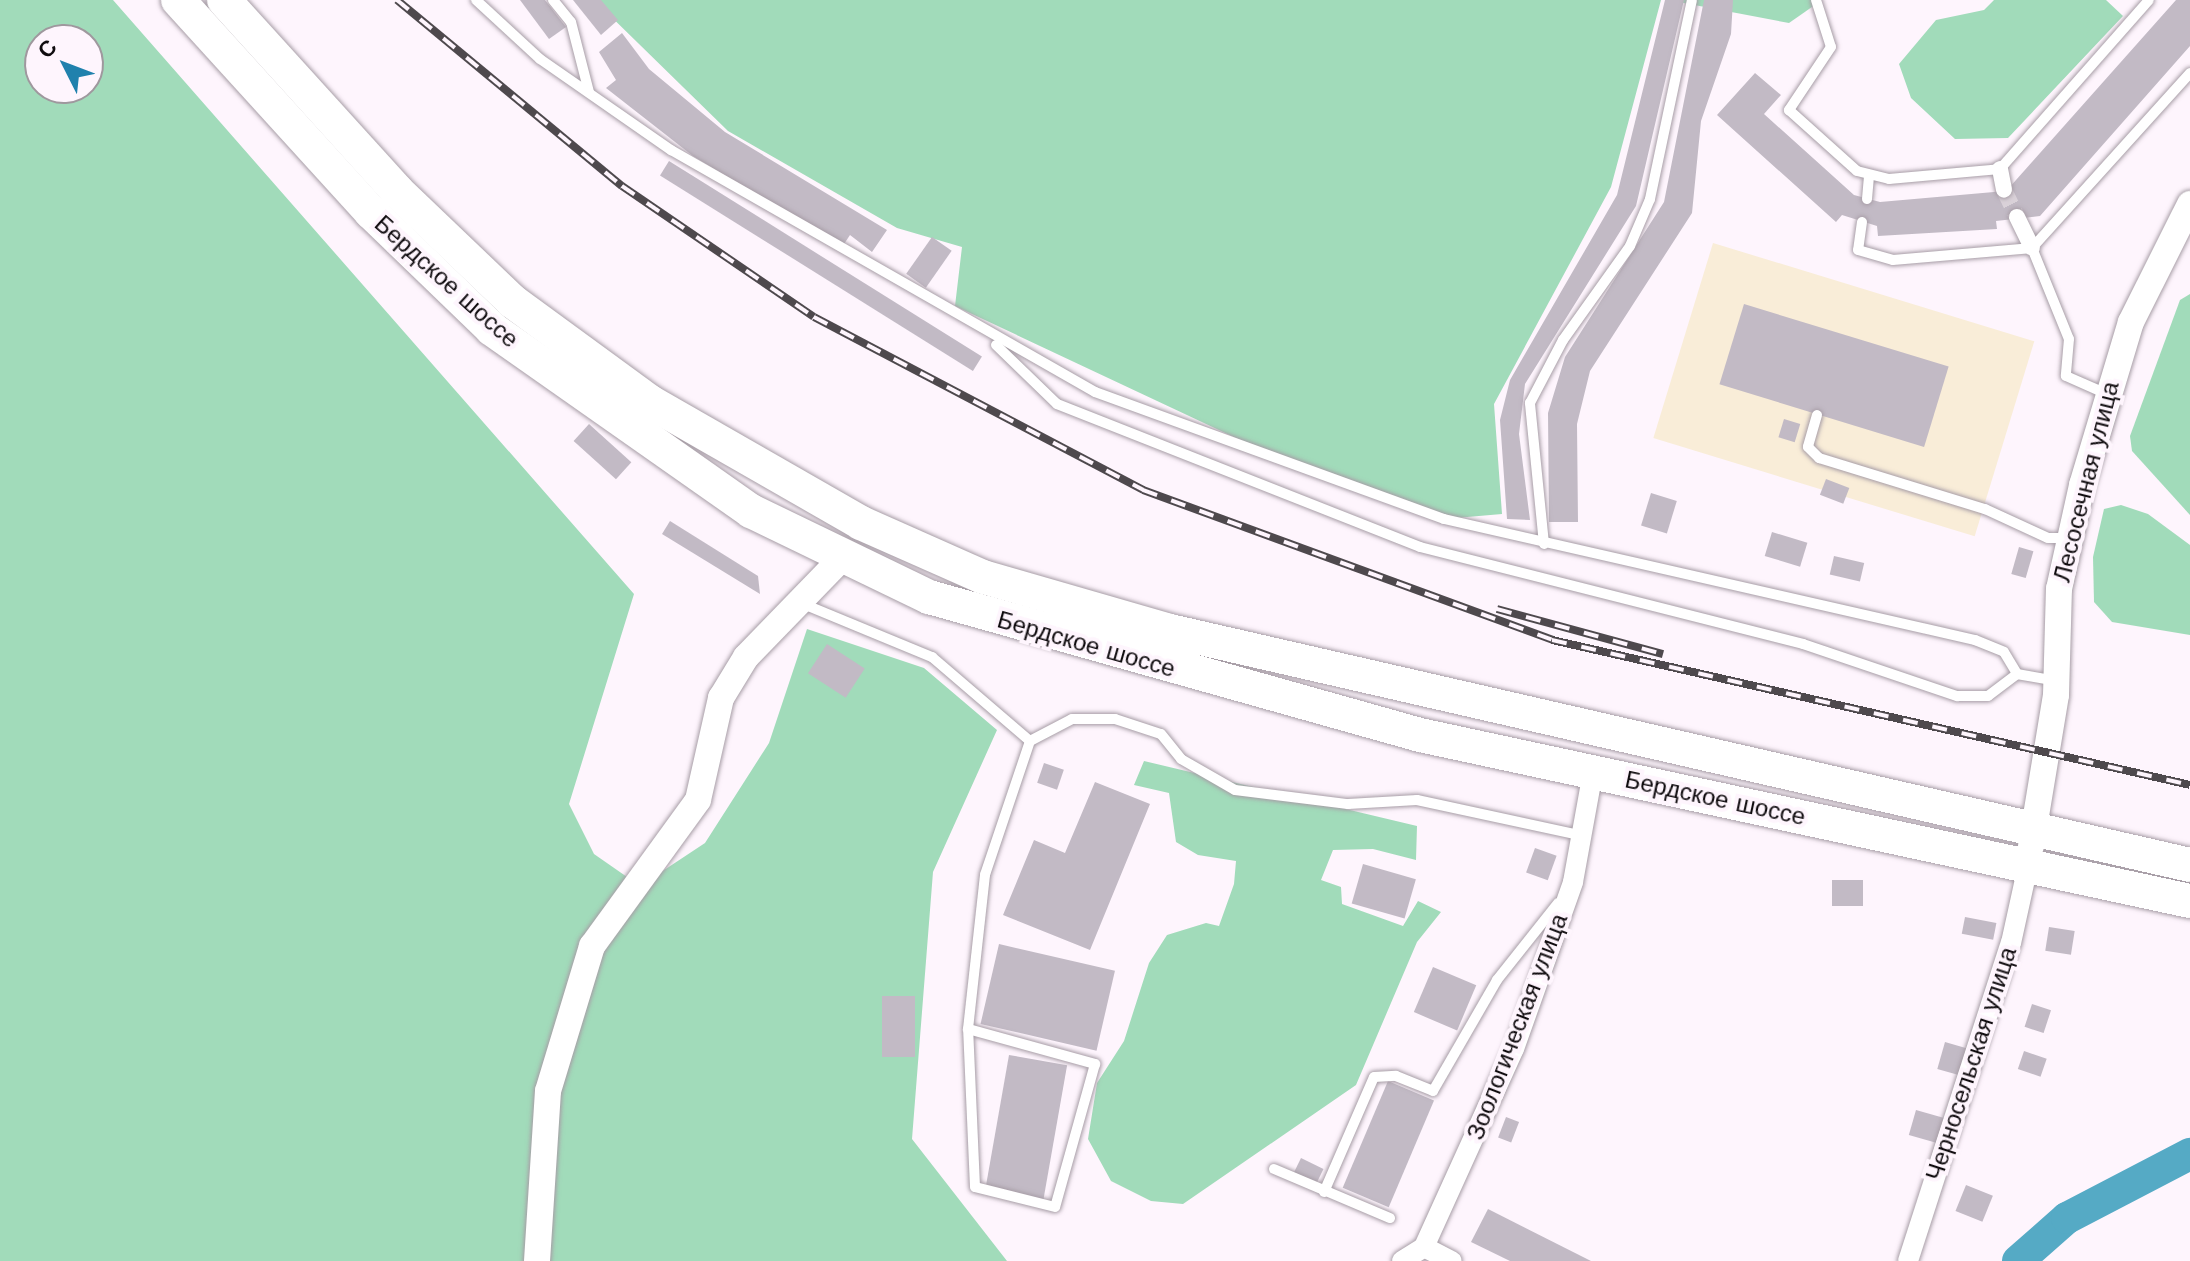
<!DOCTYPE html>
<html>
<head>
<meta charset="utf-8">
<style>
	body { margin:0 }
	#map { position:relative; width:2190px; height:1261px; overflow:hidden; background:#fef5fd; font-family:"Work Sans",sans-serif }
	div>[style] { position:absolute }
	[style*='--x'] { left:calc(var(--x)*1px); top:calc(var(--y)*1px); width:calc(var(--w)*1px); rotate:calc(var(--a)*1deg) }
	.industrial>* { inset:0; background:#f9edd8; transform-origin:0 0 }
	.green>* { inset:0; background:#a1dbba }
	.river>* { height:32px; margin:-16px; padding:0 16px; transform-origin:16px; border-radius:16px; background:#55aac5 }
	.building>* { inset:0; background:#c2bac5; transform-origin:0 0 }
	.pedestrian-tunnel>* { height:16px; margin-top:-8px; transform-origin:0; background:repeating-linear-gradient(90deg,#dad2d9 0 16px,transparent 0 24px) }
	.roads { filter:drop-shadow(0 0 2px #a79da6) drop-shadow(0 0 2px #a79da6) }
	.service>* { height:10px; margin:-5px; padding:0 5px; transform-origin:5px; border-radius:5px; background:#fff }
	.pedestrian>* { height:16px; margin:-8px; padding:0 8px; transform-origin:8px; border-radius:8px; background:#fff }
	.minor>* { height:20px; margin:-10px; padding:0 10px; transform-origin:10px; border-radius:10px; background:#fff }
	.tertiary>* { height:26px; margin:-13px; padding:0 13px; transform-origin:13px; border-radius:13px; background:#fff }
	.trunk>* { height:34px; margin:-17px; padding:0 17px; transform-origin:17px; border-radius:17px; background:#fff }
	.rail>* { height:8px; margin-top:-4px; transform-origin:0; background:repeating-linear-gradient(90deg,#fef5fd 0 15px,#4e494d 0 30px); box-sizing:border-box; border-block:2px solid #4e494d }
	span { translate:-50% -50%; white-space:nowrap; text-align:center; line-height:1.15; -webkit-text-stroke:8px #fef5fd; paint-order:stroke }
	.street-label { font-size:24px; color:#100c0f }
	.north { position:absolute; left:24px; top:24px; width:80px; height:80px; box-sizing:border-box; background:#fef5fd; border:2px solid #9f989e; border-radius:50%; rotate:312deg; font-size:22px; font-weight:700; line-height:32px; text-align:center; color:#100c0f }
	.north::after { content:''; display:block; margin:auto; width:28px; height:36px; background:#2081ad; clip-path:polygon(50% 0,100% 100%,50% 72%,0 100%) }
</style>
</head>
<body>
<div id="map">
	<div class="industrial">
		<i style="left:1713px;top:243px;width:336px;height:204px;rotate:17deg"></i>
	</div>
	<div class="green">
		<i style="clip-path:polygon(evenodd,0 0,113px 0,634px 594px,569px 804px,594px 854px,640px 886px,705px 843px,769px 743px,807px 629px,924px 668px,997px 730px,933px 872px,912px 1139px,1007px 1261px,0 1261px,0 0,40px 40px,88px 40px,88px 88px,40px 88px,40px 40px)"></i>
		<i style="clip-path:polygon(594px 0,1661px 0,1611px 187px,1494px 404px,1502px 514px,1444px 519px,1270px 454px,955px 306px,962px 247px,897px 228px,728px 131px)"></i>
		<i style="clip-path:polygon(1668px 0,1822px 0,1789px 23px)"></i>
		<i style="clip-path:polygon(1994px 0,2106px 0,2123px 16px,2008px 138px,1955px 139px,1911px 98px,1899px 64px,1936px 20px,1984px 10px)"></i>
		<i style="clip-path:polygon(2190px 294px,2190px 515px,2132px 451px,2130px 436px,2180px 300px)"></i>
		<i style="clip-path:polygon(2121px 505px,2148px 514px,2190px 545px,2190px 635px,2112px 622px,2094px 602px,2093px 557px,2104px 509px)"></i>
		<i style="clip-path:polygon(1144px 761px,1417px 826px,1416px 860px,1373px 849px,1333px 850px,1321px 880px,1341px 887px,1342px 904px,1403px 926px,1418px 901px,1441px 912px,1417px 942px,1356px 1085px,1183px 1204px,1151px 1201px,1111px 1181px,1088px 1139px,1097px 1083px,1124px 1041px,1149px 963px,1167px 935px,1206px 923px,1219px 926px,1234px 884px,1236px 861px,1198px 855px,1176px 842px,1169px 793px,1134px 785px)"></i>
	</div>
	<div class="river">
		<i style="--x:2018;--y:1261;--w:65;--a:-41.3"></i>
		<i style="--x:2067;--y:1218;--w:139;--a:-27.5"></i>
	</div>
	<div class="building">
		<i style="clip-path:polygon(520px 0,545px 0,566px 27px,549px 39px)"></i>
		<i style="clip-path:polygon(573px 0,601px 0,618px 20px,601px 35px)"></i>
		<i style="clip-path:polygon(1665px 0,1684px 0,1636px 206px,1525px 384px,1519px 434px,1530px 520px,1507px 519px,1500px 420px,1510px 380px,1617px 195px)"></i>
		<i style="clip-path:polygon(1704px 0,1733px 0,1731px 34px,1701px 121px,1692px 213px,1590px 371px,1577px 424px,1578px 522px,1549px 522px,1548px 413px,1565px 357px,1664px 202px)"></i>
		<i style="clip-path:polygon(2176px 0,2190px 0,2190px 46px,2040px 216px,1996px 221px,1997px 229px,1878px 236px,1877px 226px,1842px 215px,1836px 222px,1717px 115px,1755px 73px,1781px 95px,1764px 114px,1854px 195px,1880px 202px,1994px 192px,2008px 189px)"></i>
		<i style="clip-path:polygon(622px 33px,649px 69px,725px 132px,887px 230px,872px 252px,850px 235px,842px 247px,693px 156px,606px 88px,616px 80px,599px 52px)"></i>
		<i style="left:669px;top:161px;width:369px;height:17px;rotate:32deg"></i>
		<i style="left:932px;top:237px;width:24px;height:45px;rotate:35deg"></i>
		<i style="left:1744px;top:304px;width:214px;height:84px;rotate:17deg"></i>
		<i style="left:1784px;top:419px;width:17px;height:19px;rotate:17deg"></i>
		<i style="left:589px;top:424px;width:57px;height:23px;rotate:42deg"></i>
		<i style="left:1826px;top:479px;width:25px;height:17px;rotate:21deg"></i>
		<i style="left:1651px;top:493px;width:27px;height:34px;rotate:17deg"></i>
		<i style="clip-path:polygon(670px 521px,758px 576px,760px 594px,662px 534px)"></i>
		<i style="left:1772px;top:532px;width:37px;height:25px;rotate:17deg"></i>
		<i style="left:2019px;top:547px;width:15px;height:28px;rotate:16deg"></i>
		<i style="left:1834px;top:556px;width:31px;height:19px;rotate:13deg"></i>
		<i style="left:827px;top:644px;width:45px;height:35px;rotate:33deg"></i>
		<i style="left:1044px;top:763px;width:21px;height:21px;rotate:19deg"></i>
		<i style="clip-path:polygon(1095px 782px,1150px 804px,1090px 950px,1003px 915px,1034px 840px,1065px 853px)"></i>
		<i style="left:1535px;top:848px;width:23px;height:26px;rotate:20deg"></i>
		<i style="left:1363px;top:864px;width:55px;height:41px;rotate:16deg"></i>
		<i style="left:1832px;top:880px;width:31px;height:26px"></i>
		<i style="left:1965px;top:917px;width:32px;height:17px;rotate:11deg"></i>
		<i style="left:2049px;top:927px;width:26px;height:24px;rotate:9deg"></i>
		<i style="left:999px;top:944px;width:119px;height:82px;rotate:13deg"></i>
		<i style="left:1433px;top:967px;width:47px;height:49px;rotate:23deg"></i>
		<i style="left:882px;top:996px;width:33px;height:61px"></i>
		<i style="left:2032px;top:1004px;width:20px;height:24px;rotate:18deg"></i>
		<i style="left:1945px;top:1042px;width:25px;height:28px;rotate:16deg"></i>
		<i style="left:2024px;top:1051px;width:24px;height:19px;rotate:19deg"></i>
		<i style="left:1009px;top:1055px;width:59px;height:136px;rotate:10deg"></i>
		<i style="left:1388px;top:1081px;width:50px;height:116px;rotate:23deg"></i>
		<i style="left:1916px;top:1110px;width:32px;height:26px;rotate:16deg"></i>
		<i style="left:1506px;top:1117px;width:14px;height:22px;rotate:21deg"></i>
		<i style="left:1301px;top:1158px;width:25px;height:17px;rotate:26deg"></i>
		<i style="left:1966px;top:1185px;width:29px;height:28px;rotate:22deg"></i>
		<i style="clip-path:polygon(1488px 1209px,1591px 1261px,1510px 1261px,1471px 1242px)"></i>
	</div>
	<div class="pedestrian-tunnel">
		<i style="--x:2004;--y:190;--w:30;--a:64"></i>
	</div>
	<div class="roads">
		<div class="service">
			<i style="--x:476;--y:0;--w:87;--a:42.7"></i>
			<i style="--x:540;--y:59;--w:160;--a:34.8"></i>
			<i style="--x:671;--y:150;--w:488;--a:29.7"></i>
			<i style="--x:1095;--y:392;--w:371;--a:20"></i>
			<i style="--x:1444;--y:519;--w:545;--a:12.84"></i>
			<i style="--x:1975;--y:640;--w:31;--a:22"></i>
			<i style="--x:2004;--y:652;--w:26;--a:59"></i>
			<i style="--x:553;--y:0;--w:28;--a:51"></i>
			<i style="--x:571;--y:22;--w:72;--a:75.6"></i>
			<i style="--x:1816;--y:0;--w:49;--a:72.3"></i>
			<i style="--x:1831;--y:47;--w:76;--a:123.7"></i>
			<i style="--x:1789;--y:110;--w:91;--a:41.9"></i>
			<i style="--x:1857;--y:171;--w:33;--a:14"></i>
			<i style="--x:1889;--y:179;--w:111;--a:-5.1"></i>
			<i style="--x:2000;--y:169;--w:225;--a:-48.6"></i>
			<i style="--x:1867;--y:199;--w:22;--a:-85"></i>
			<i style="--x:1862;--y:222;--w:28;--a:98"></i>
			<i style="--x:1858;--y:250;--w:36;--a:16"></i>
			<i style="--x:1893;--y:260;--w:140;--a:-4.9"></i>
			<i style="--x:2032;--y:248;--w:98;--a:67.9"></i>
			<i style="--x:2069;--y:339;--w:37;--a:95"></i>
			<i style="--x:2066;--y:376;--w:45;--a:23.7"></i>
			<i style="--x:2032;--y:248;--w:236;--a:-47.9"></i>
			<i style="--x:996;--y:345;--w:85;--a:44"></i>
			<i style="--x:1057;--y:404;--w:390;--a:21.5"></i>
			<i style="--x:1420;--y:547;--w:395;--a:14.2"></i>
			<i style="--x:1803;--y:644;--w:163;--a:18.7"></i>
			<i style="--x:1957;--y:696;--w:31;--a:0"></i>
			<i style="--x:1988;--y:696;--w:36;--a:-37"></i>
			<i style="--x:2017;--y:674;--w:34;--a:10"></i>
			<i style="--x:1817;--y:415;--w:33;--a:106"></i>
			<i style="--x:1808;--y:447;--w:16;--a:45"></i>
			<i style="--x:1819;--y:458;--w:174;--a:17.1"></i>
			<i style="--x:1985;--y:509;--w:69;--a:24.7"></i>
			<i style="--x:2048;--y:538;--w:21;--a:0"></i>
			<i style="--x:1544;--y:544;--w:142;--a:-95.7"></i>
			<i style="--x:1530;--y:403;--w:71;--a:-62.4"></i>
			<i style="--x:1563;--y:340;--w:115;--a:-54.5"></i>
			<i style="--x:1630;--y:246;--w:51;--a:-66.9"></i>
			<i style="--x:1650;--y:199;--w:203;--a:-78.1"></i>
			<i style="--x:801;--y:603;--w:142;--a:22.4"></i>
			<i style="--x:932;--y:657;--w:129;--a:40.6"></i>
			<i style="--x:1030;--y:741;--w:141;--a:108.6"></i>
			<i style="--x:985;--y:875;--w:155;--a:96.3"></i>
			<i style="--x:968;--y:1029;--w:132;--a:15.4"></i>
			<i style="--x:1095;--y:1064;--w:148;--a:105.6"></i>
			<i style="--x:1055;--y:1207;--w:82;--a:-166"></i>
			<i style="--x:975;--y:1187;--w:158;--a:-92.5"></i>
			<i style="--x:1030;--y:741;--w:47;--a:-27.6"></i>
			<i style="--x:1072;--y:719;--w:43;--a:0"></i>
			<i style="--x:1115;--y:719;--w:48;--a:18.1"></i>
			<i style="--x:1161;--y:734;--w:32;--a:51"></i>
			<i style="--x:1181;--y:759;--w:62;--a:29.9"></i>
			<i style="--x:1235;--y:790;--w:114;--a:7.1"></i>
			<i style="--x:1348;--y:804;--w:69;--a:-3.3"></i>
			<i style="--x:1417;--y:800;--w:170;--a:12.2"></i>
			<i style="--x:1274;--y:1169;--w:126;--a:22.9"></i>
			<i style="--x:1324;--y:1192;--w:125;--a:-66.5"></i>
			<i style="--x:1374;--y:1077;--w:22;--a:-3"></i>
			<i style="--x:1396;--y:1076;--w:40;--a:22"></i>
			<i style="--x:1433;--y:1091;--w:128;--a:-60"></i>
			<i style="--x:1497;--y:980;--w:98;--a:-51.6"></i>
		</div>
		<div class="pedestrian">
			<i style="--x:2000;--y:169;--w:21;--a:79"></i>
			<i style="--x:2017;--y:217;--w:34;--a:64"></i>
		</div>
		<div class="minor">
			<i style="--x:1424;--y:1247;--w:31;--a:27"></i>
			<i style="--x:1402;--y:1261;--w:26;--a:-32"></i>
			<i style="--x:1424;--y:1247;--w:217;--a:-65.6"></i>
			<i style="--x:1514;--y:1049;--w:177;--a:-70.5"></i>
			<i style="--x:1573;--y:882;--w:112;--a:-79.7"></i>
			<i style="--x:1908;--y:1261;--w:334;--a:-72.1"></i>
			<i style="--x:2011;--y:943;--w:79;--a:-77.6"></i>
		</div>
		<div class="tertiary">
			<i style="--x:2031;--y:846;--w:153;--a:-80.6"></i>
			<i style="--x:2056;--y:695;--w:106;--a:-88.4"></i>
			<i style="--x:2059;--y:589;--w:107;--a:-77.5"></i>
			<i style="--x:2082;--y:485;--w:170;--a:-73.3"></i>
			<i style="--x:2131;--y:322;--w:132;--a:-63.4"></i>
			<i style="--x:537;--y:1261;--w:170;--a:-86.3"></i>
			<i style="--x:548;--y:1091;--w:152;--a:-73.1"></i>
			<i style="--x:592;--y:946;--w:180;--a:-54"></i>
			<i style="--x:698;--y:800;--w:105;--a:-77.3"></i>
			<i style="--x:721;--y:698;--w:48;--a:-58.6"></i>
			<i style="--x:746;--y:657;--w:139;--a:-45.9"></i>
		</div>
		<div class="trunk">
			<i style="--x:178;--y:0;--w:287;--a:47.7"></i>
			<i style="--x:371;--y:212;--w:168;--a:44"></i>
			<i style="--x:492;--y:329;--w:317;--a:35.1"></i>
			<i style="--x:751;--y:511;--w:198;--a:25.8"></i>
			<i style="--x:929;--y:597;--w:510;--a:15.7"></i>
			<i style="--x:1420;--y:735;--w:788;--a:12.17"></i>
			<i style="--x:224;--y:0;--w:256;--a:47.8"></i>
			<i style="--x:396;--y:190;--w:161;--a:43.7"></i>
			<i style="--x:512;--y:301;--w:171;--a:36.2"></i>
			<i style="--x:650;--y:402;--w:243;--a:29.8"></i>
			<i style="--x:861;--y:523;--w:133;--a:23.9"></i>
			<i style="--x:983;--y:577;--w:195;--a:16.1"></i>
			<i style="--x:1170;--y:631;--w:1046;--a:12.92"></i>
		</div>
	</div>
	<div class="rail">
		<i style="--x:397;--y:0;--w:292;--a:39.6"></i>
		<i style="--x:622;--y:186;--w:232;--a:34.3"></i>
		<i style="--x:814;--y:317;--w:372;--a:27.7"></i>
		<i style="--x:1143;--y:490;--w:436;--a:20.1"></i>
		<i style="--x:1552;--y:640;--w:654;--a:12.8"></i>
		<i style="--x:1497;--y:609;--w:172;--a:15.2"></i>
	</div>
	<div class="street-label">
		<span style="left:446px;top:282px;rotate:42deg">Бердское шоссе</span>
		<span style="left:2087px;top:482px;rotate:-76deg">Лесосечная улица</span>
		<span style="left:1086px;top:645px;rotate:16deg">Бердское шоссе</span>
		<span style="left:1715px;top:799px;rotate:12deg">Бердское шоссе</span>
		<span style="left:1518px;top:1027px;rotate:-69deg">Зоологическая улица</span>
		<span style="left:1972px;top:1064px;rotate:-72deg">Черносельская улица</span>
	</div>
	<div class="north">С</div>
</div>
</body>
</html>
